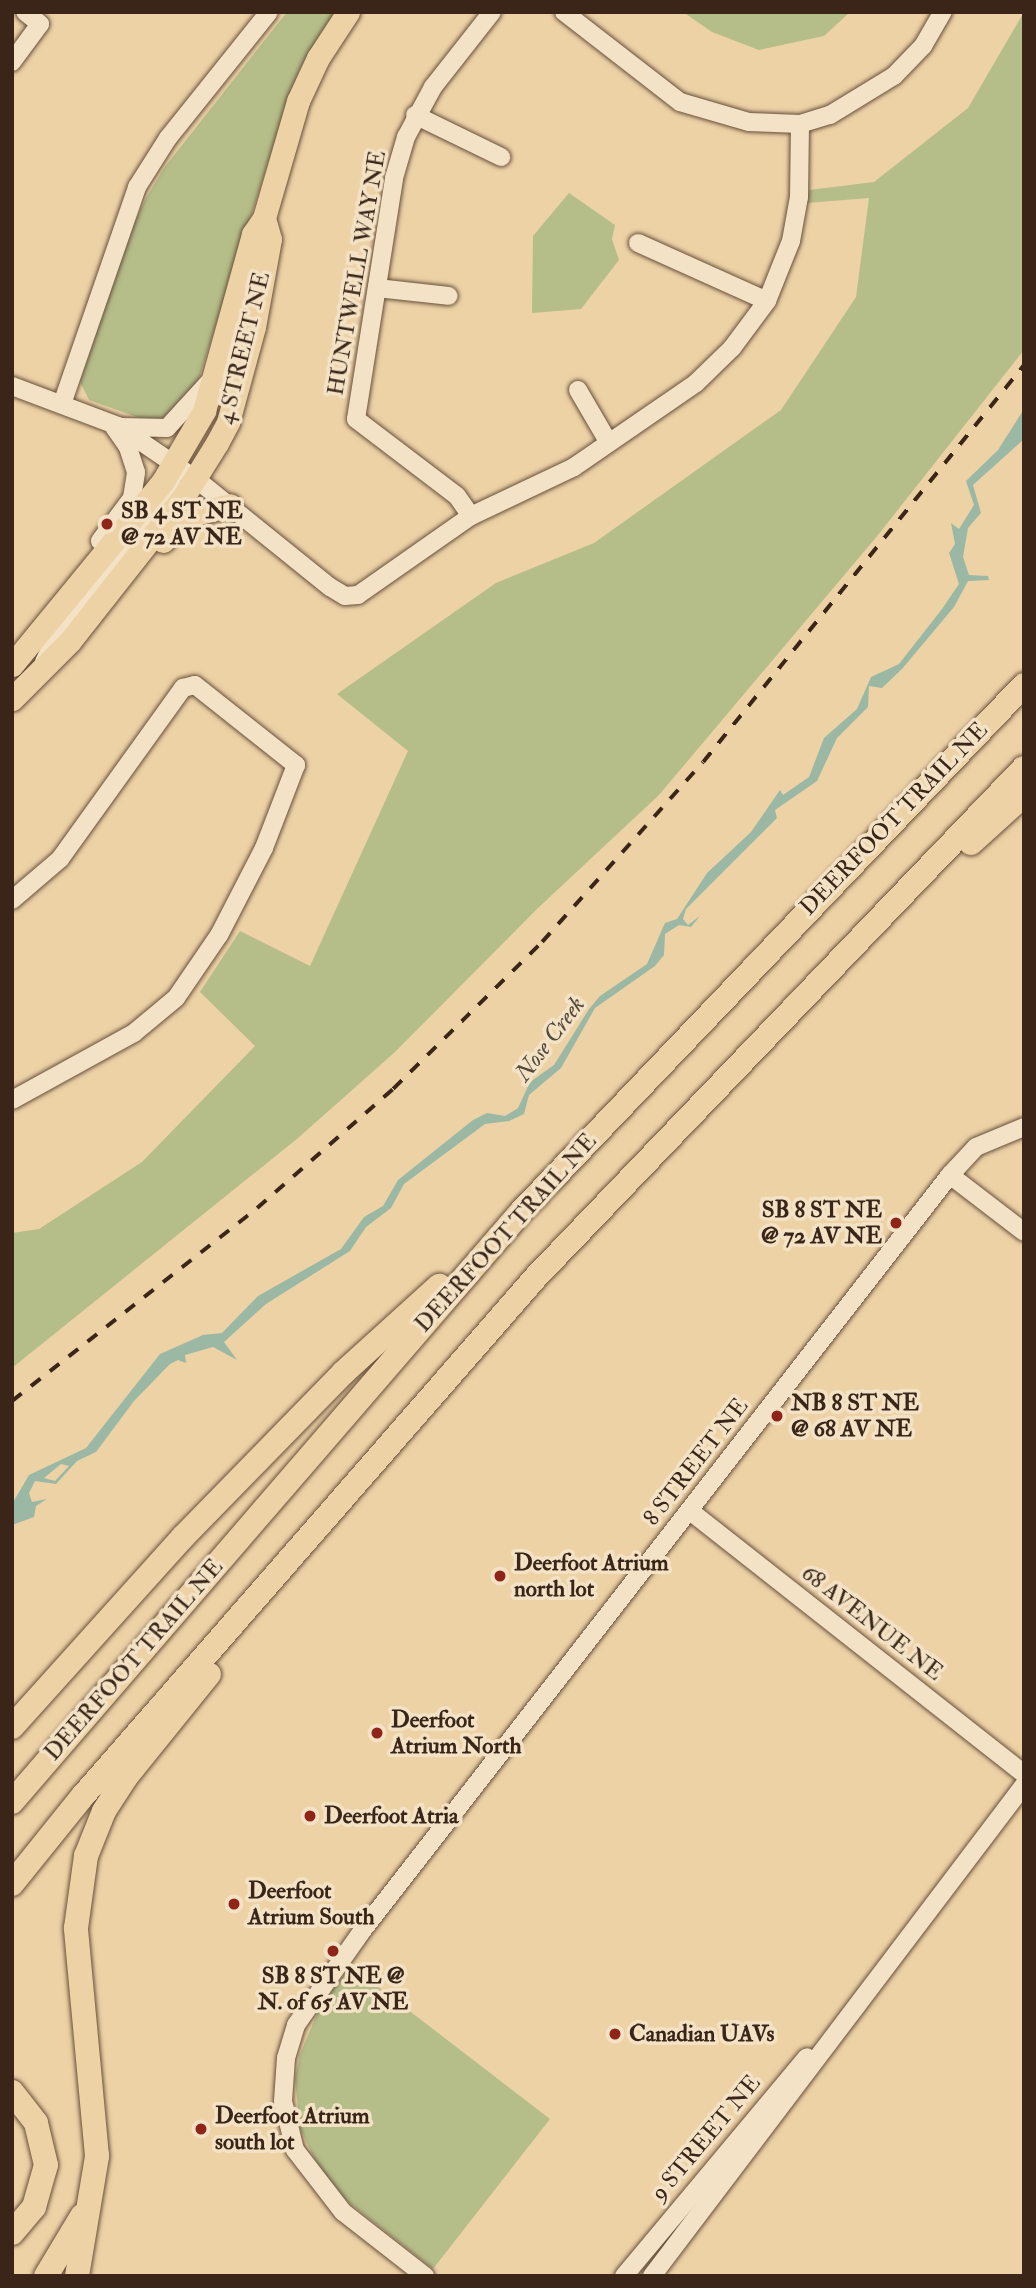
<!DOCTYPE html>
<html>
<head>
<meta charset="utf-8">
<style>
	body { margin:0 }
	#map { position:relative; width:1036px; height:2288px; overflow:hidden; background:#edd2a6; font-family:"IM FELL Double Pica",serif }
	div>[style] { position:absolute }
	[style*='--x'] { left:calc(var(--x)*1px); top:calc(var(--y)*1px); width:calc(var(--w)*1px); rotate:calc(var(--a)*1deg) }
	.green>* { inset:0; background:#b5bd89 }
	.water>* { inset:0; background:#9ab8a4 }
	.roads { filter:drop-shadow(0 0 2px #67503c) drop-shadow(0 0 2px #67503c) }
	.minor>* { height:18px; margin:-9px; padding:0 9px; transform-origin:9px; border-radius:9px; background:#f3e2c5 }
	.major>* { height:23px; margin:-11.5px; padding:0 11.5px; transform-origin:11.5px; border-radius:11.5px; background:#edd2a6 }
	.highway>* { height:24px; margin:-12px; padding:0 12px; transform-origin:12px; border-radius:12px; background:#edd2a6 }
	.rail>* { height:3.5px; margin-top:-1.75px; transform-origin:0; background:repeating-linear-gradient(90deg,#3a2518 0 12px,transparent 0 24px) }
	.dots>* { width:19px; height:19px; translate:-50% -50%; box-sizing:border-box; border:4px solid #f3e2c5; border-radius:50% }
	span { translate:-50% -50%; white-space:nowrap; text-align:center; line-height:1.15; -webkit-text-stroke:7px #f3e2c5; paint-order:stroke }
	.street-label { font-size:23px; color:#3a2518 }
	.poi-label { font-size:23px; color:#3a2518; font-weight:700 }
	.left { translate:0 -50%; text-align:left }
	.right { translate:-100% -50%; text-align:right }
	.water-label { font-size:24px; color:#524a3b; font-style:italic }
	.frame { position:absolute; inset:0; border:14px solid #3a2518; pointer-events:none }
</style>
</head>
<body>
<div id="map">
	<div class="green">
		<i style="clip-path:polygon(287px 12px,336px 12px,299px 71px,290px 94px,198px 381px,171px 417px,154px 423px,89px 400px,80px 382px,129px 234px,146px 198px,164px 168px)"></i>
		<i style="clip-path:polygon(683px 12px,850px 12px,824px 36px,759px 50px,712px 32px)"></i>
		<i style="clip-path:polygon(1024px 12px,1024px 350px,878px 535px,659px 795px,538px 908px,395px 1052px,298px 1138px,12px 1368px,12px 1233px,39px 1229px,142px 1162px,255px 1046px,200px 992px,240px 931px,310px 966px,408px 751px,337px 694px,496px 583px,594px 543px,781px 410px,856px 297px,869px 198px,807px 203px,809px 190px,874px 182px,968px 108px)"></i>
		<i style="clip-path:polygon(569px 193px,615px 225px,612px 239px,619px 260px,581px 309px,532px 313px,533px 236px)"></i>
		<i style="clip-path:polygon(351px 1966px,550px 2119px,433px 2269px,342px 2197px,322px 2175px,300px 2128px,295px 2079px,300px 2054px,321px 2005px)"></i>
	</div>
	<div class="water">
		<i style="clip-path:polygon(evenodd,1024px 409px,1024px 439px,973px 485px,981px 513px,968px 528px,963px 557px,969px 575px,988px 576px,989px 580px,968px 581px,954px 607px,902px 669px,882px 688px,869px 686px,868px 707px,837px 738px,817px 781px,775px 810px,777px 818px,686px 909px,683px 919px,688px 925px,700px 916px,691px 927px,679px 925px,665px 934px,664px 955px,655px 966px,595px 1008px,561px 1068px,529px 1095px,524px 1114px,509px 1121px,485px 1124px,404px 1184px,391px 1208px,366px 1227px,350px 1251px,266px 1304px,224px 1342px,237px 1360px,213px 1347px,185px 1355px,186px 1363px,178px 1360px,170px 1364px,134px 1401px,96px 1452px,77px 1461px,56px 1484px,35px 1481px,29px 1493px,32px 1502px,47px 1499px,36px 1506px,34px 1517px,12px 1525px,12px 1504px,29px 1475px,86px 1448px,160px 1354px,203px 1335px,222px 1333px,258px 1296px,341px 1249px,364px 1217px,383px 1206px,398px 1180px,473px 1120px,487px 1113px,505px 1116px,518px 1108px,530px 1082px,554px 1065px,589px 1009px,600px 996px,647px 964px,665px 923px,677px 919px,707px 873px,751px 832px,780px 790px,783px 795px,809px 777px,824px 738px,857px 709px,871px 677px,899px 664px,942px 609px,959px 584px,949px 553px,955px 544px,951px 523px,959px 529px,974px 505px,966px 481px,998px 450px,1024px 409px,61px 1464px,69px 1466px,55px 1481px,44px 1478px,61px 1464px)"></i>
	</div>
	<div class="roads">
		<div class="minor">
			<i style="--x:564;--y:12;--w:147;--a:37.8"></i>
			<i style="--x:680;--y:102;--w:72;--a:16.2"></i>
			<i style="--x:749;--y:122;--w:51;--a:2.2"></i>
			<i style="--x:800;--y:124;--w:31;--a:-17"></i>
			<i style="--x:830;--y:115;--w:75;--a:-31.4"></i>
			<i style="--x:894;--y:76;--w:42;--a:-46"></i>
			<i style="--x:923;--y:46;--w:39;--a:-60"></i>
			<i style="--x:12;--y:62;--w:47;--a:-53.6"></i>
			<i style="--x:40;--y:24;--w:19;--a:-141"></i>
			<i style="--x:415;--y:115;--w:96;--a:26"></i>
			<i style="--x:638;--y:243;--w:141;--a:24.2"></i>
			<i style="--x:377;--y:288;--w:72;--a:6.3"></i>
			<i style="--x:12;--y:386;--w:113;--a:20.7"></i>
			<i style="--x:118;--y:426;--w:94;--a:34.2"></i>
			<i style="--x:196;--y:479;--w:172;--a:38.9"></i>
			<i style="--x:330;--y:587;--w:17;--a:31"></i>
			<i style="--x:345;--y:596;--w:13;--a:-4"></i>
			<i style="--x:358;--y:595;--w:138;--a:-35"></i>
			<i style="--x:471;--y:516;--w:114;--a:-25.4"></i>
			<i style="--x:574;--y:467;--w:148;--a:-34.5"></i>
			<i style="--x:696;--y:383;--w:50;--a:-44.2"></i>
			<i style="--x:732;--y:348;--w:59;--a:-53.3"></i>
			<i style="--x:767;--y:301;--w:65;--a:-68.2"></i>
			<i style="--x:791;--y:241;--w:45;--a:-79.7"></i>
			<i style="--x:799;--y:197;--w:73;--a:-89.2"></i>
			<i style="--x:578;--y:390;--w:61;--a:59.7"></i>
			<i style="--x:62;--y:404;--w:230;--a:-70.9"></i>
			<i style="--x:137;--y:187;--w:58;--a:-57.7"></i>
			<i style="--x:168;--y:138;--w:161;--a:-51.3"></i>
			<i style="--x:122;--y:427;--w:45;--a:1.3"></i>
			<i style="--x:167;--y:428;--w:62;--a:-47.6"></i>
			<i style="--x:471;--y:516;--w:24;--a:-125"></i>
			<i style="--x:457;--y:496;--w:127;--a:-142.7"></i>
			<i style="--x:356;--y:419;--w:244;--a:-81"></i>
			<i style="--x:394;--y:178;--w:43;--a:-73.7"></i>
			<i style="--x:406;--y:137;--w:57;--a:-61.6"></i>
			<i style="--x:433;--y:87;--w:95;--a:-51.8"></i>
			<i style="--x:100;--y:541;--w:54;--a:-53.3"></i>
			<i style="--x:132;--y:498;--w:26;--a:-81"></i>
			<i style="--x:136;--y:472;--w:26;--a:-108"></i>
			<i style="--x:128;--y:447;--w:24;--a:-125"></i>
			<i style="--x:44;--y:662;--w:28;--a:-64"></i>
			<i style="--x:56;--y:637;--w:179;--a:-51.1"></i>
			<i style="--x:168;--y:498;--w:29;--a:-78"></i>
			<i style="--x:12;--y:900;--w:63;--a:-40.5"></i>
			<i style="--x:60;--y:859;--w:211;--a:-54.3"></i>
			<i style="--x:183;--y:688;--w:12;--a:-14"></i>
			<i style="--x:195;--y:685;--w:129;--a:38.4"></i>
			<i style="--x:296;--y:765;--w:89;--a:111.1"></i>
			<i style="--x:264;--y:848;--w:98;--a:117.3"></i>
			<i style="--x:219;--y:935;--w:76;--a:124.3"></i>
			<i style="--x:176;--y:998;--w:55;--a:140.2"></i>
			<i style="--x:134;--y:1033;--w:139;--a:151.2"></i>
			<i style="--x:950;--y:1175;--w:93;--a:37.6"></i>
			<i style="--x:690;--y:1511;--w:425;--a:38.2"></i>
			<i style="--x:425;--y:2276;--w:104;--a:-142"></i>
			<i style="--x:343;--y:2212;--w:78;--a:-127.7"></i>
			<i style="--x:295;--y:2150;--w:50;--a:-103.8"></i>
			<i style="--x:283;--y:2101;--w:43;--a:-86"></i>
			<i style="--x:286;--y:2058;--w:34;--a:-73"></i>
			<i style="--x:296;--y:2025;--w:115;--a:-54.9"></i>
			<i style="--x:362;--y:1931;--w:958;--a:-52.13"></i>
			<i style="--x:950;--y:1175;--w:38;--a:-47"></i>
			<i style="--x:976;--y:1147;--w:52;--a:-22.6"></i>
			<i style="--x:624;--y:2276;--w:285;--a:-50.1"></i>
			<i style="--x:652;--y:2276;--w:616;--a:-52.85"></i>
		</div>
		<div class="major">
			<i style="--x:163;--y:541;--w:21;--a:-49"></i>
			<i style="--x:177;--y:525;--w:25;--a:-29"></i>
			<i style="--x:199;--y:513;--w:32;--a:-14"></i>
			<i style="--x:12;--y:665;--w:238;--a:-50.6"></i>
			<i style="--x:163;--y:481;--w:81;--a:-59.6"></i>
			<i style="--x:204;--y:411;--w:184;--a:-74.5"></i>
			<i style="--x:253;--y:234;--w:19;--a:-55"></i>
			<i style="--x:264;--y:218;--w:122;--a:-73.8"></i>
			<i style="--x:298;--y:101;--w:47;--a:-65.1"></i>
			<i style="--x:318;--y:58;--w:55;--a:-56.9"></i>
			<i style="--x:12;--y:699;--w:82;--a:-45"></i>
			<i style="--x:70;--y:641;--w:184;--a:-51.8"></i>
			<i style="--x:184;--y:496;--w:62;--a:-58.1"></i>
			<i style="--x:217;--y:443;--w:24;--a:-62"></i>
			<i style="--x:228;--y:422;--w:98;--a:-74.7"></i>
			<i style="--x:254;--y:327;--w:89;--a:-79.7"></i>
			<i style="--x:270;--y:239;--w:22;--a:-106"></i>
		</div>
		<div class="highway">
			<i style="--x:971;--y:843;--w:72;--a:-42.2"></i>
			<i style="--x:12;--y:1727;--w:256;--a:-48"></i>
			<i style="--x:183;--y:1537;--w:229;--a:-45.7"></i>
			<i style="--x:343;--y:1373;--w:130;--a:-42.2"></i>
			<i style="--x:12;--y:1802;--w:778;--a:-49.22"></i>
			<i style="--x:520;--y:1213;--w:730;--a:-46.33"></i>
			<i style="--x:12;--y:1884;--w:112;--a:-51.2"></i>
			<i style="--x:82;--y:1797;--w:690;--a:-48.88"></i>
			<i style="--x:536;--y:1277;--w:705;--a:-46.21"></i>
			<i style="--x:12;--y:2092;--w:39;--a:52"></i>
			<i style="--x:36;--y:2123;--w:43;--a:76.6"></i>
			<i style="--x:46;--y:2165;--w:44;--a:105.9"></i>
			<i style="--x:34;--y:2207;--w:34;--a:130"></i>
			<i style="--x:46;--y:2276;--w:70;--a:-59"></i>
			<i style="--x:77;--y:2276;--w:122;--a:-80.5"></i>
			<i style="--x:97;--y:2156;--w:229;--a:-95.3"></i>
			<i style="--x:76;--y:1928;--w:73;--a:-82.1"></i>
			<i style="--x:86;--y:1856;--w:48;--a:-68.2"></i>
			<i style="--x:104;--y:1811;--w:40;--a:-57.1"></i>
			<i style="--x:126;--y:1777;--w:132;--a:-51.1"></i>
		</div>
	</div>
	<div class="rail">
		<i style="--x:12;--y:1401;--w:312;--a:-38.2"></i>
		<i style="--x:257;--y:1208;--w:181;--a:-41.2"></i>
		<i style="--x:393;--y:1089;--w:209;--a:-44.6"></i>
		<i style="--x:542;--y:942;--w:241;--a:-48.2"></i>
		<i style="--x:703;--y:762;--w:511;--a:-51.04"></i>
	</div>
	<div class="dots">
		<i style="left:107px;top:524px;background:#8f2418"></i>
		<i style="left:896px;top:1223px;background:#8f2418"></i>
		<i style="left:777px;top:1416px;background:#8f2418"></i>
		<i style="left:500px;top:1576px;background:#8f2418"></i>
		<i style="left:377px;top:1733px;background:#8f2418"></i>
		<i style="left:310px;top:1816px;background:#8f2418"></i>
		<i style="left:234px;top:1904px;background:#8f2418"></i>
		<i style="left:333px;top:1951px;background:#8f2418"></i>
		<i style="left:615px;top:2034px;background:#8f2418"></i>
		<i style="left:201px;top:2129px;background:#8f2418"></i>
	</div>
	<div class="street-label">
		<span style="left:357px;top:273px;rotate:-80deg">HUNTWELL WAY NE</span>
		<span style="left:244px;top:348px;rotate:-76deg">4 STREET NE</span>
		<span style="left:894px;top:819px;rotate:-46deg">DEERFOOT TRAIL NE</span>
		<span style="left:506px;top:1233px;rotate:-48deg">DEERFOOT TRAIL NE</span>
		<span style="left:696px;top:1462px;rotate:-52deg">8 STREET NE</span>
		<span style="left:872px;top:1623px;rotate:38deg">68 AVENUE NE</span>
		<span style="left:134px;top:1660px;rotate:-49deg">DEERFOOT TRAIL NE</span>
		<span style="left:706px;top:2138px;rotate:-50deg">9 STREET NE</span>
	</div>
	<div class="poi-label">
		<span class="left" style="left:121px;top:524px">SB 4 ST NE<br>@ 72 AV NE</span>
		<span class="right" style="left:882px;top:1223px">SB 8 ST NE<br>@ 72 AV NE</span>
		<span class="left" style="left:791px;top:1416px">NB 8 ST NE<br>@ 68 AV NE</span>
		<span class="left" style="left:514px;top:1576px">Deerfoot Atrium<br>north lot</span>
		<span class="left" style="left:391px;top:1733px">Deerfoot<br>Atrium North</span>
		<span class="left" style="left:324px;top:1816px">Deerfoot Atria</span>
		<span class="left" style="left:248px;top:1904px">Deerfoot<br>Atrium South</span>
		<span style="left:333px;top:1989px">SB 8 ST NE @<br>N. of 65 AV NE</span>
		<span class="left" style="left:629px;top:2034px">Canadian UAVs</span>
		<span class="left" style="left:215px;top:2129px">Deerfoot Atrium<br>south lot</span>
	</div>
	<div class="water-label">
		<span style="left:550px;top:1039px;rotate:-53deg">Nose Creek</span>
	</div>
	<div class="frame"></div>
</div>
</body>
</html>
